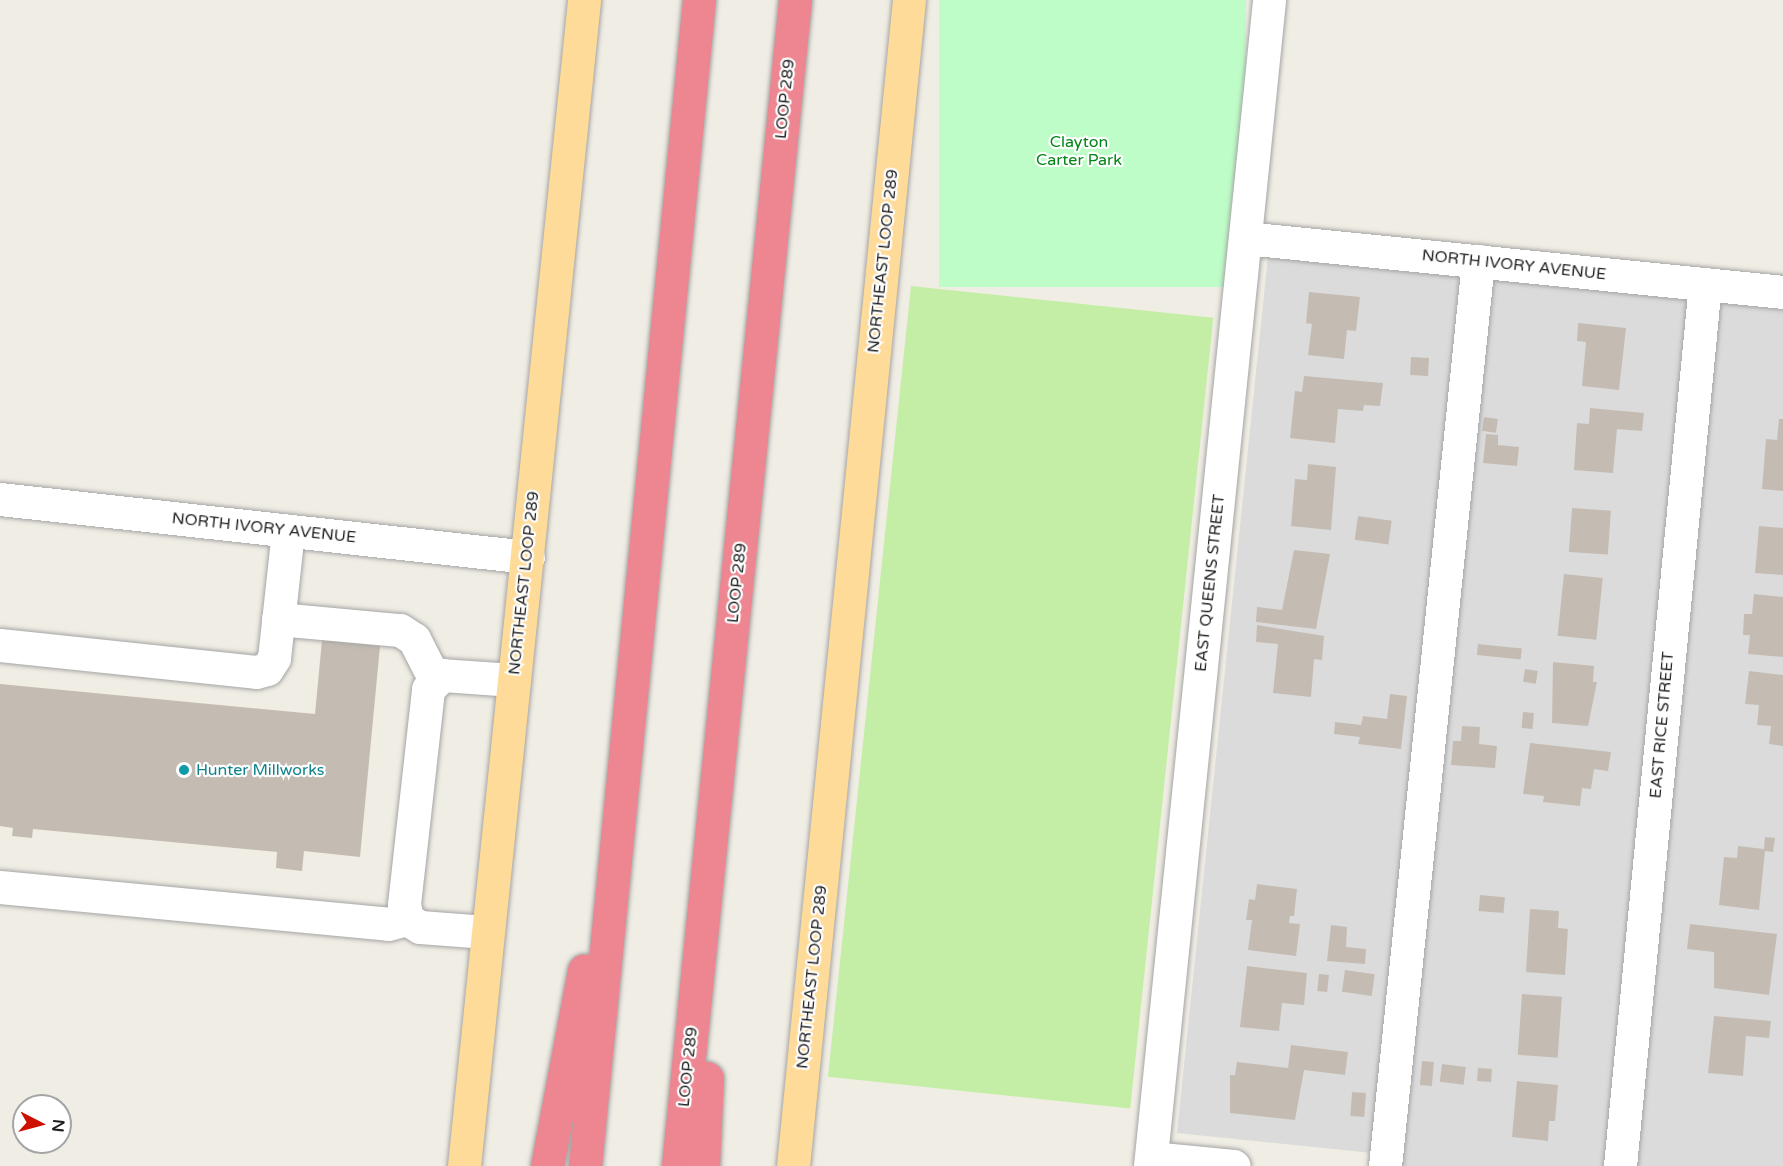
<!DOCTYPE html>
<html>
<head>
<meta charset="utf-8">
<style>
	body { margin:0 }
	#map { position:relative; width:1783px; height:1166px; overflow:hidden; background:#f0ede4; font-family:"Varela Round",sans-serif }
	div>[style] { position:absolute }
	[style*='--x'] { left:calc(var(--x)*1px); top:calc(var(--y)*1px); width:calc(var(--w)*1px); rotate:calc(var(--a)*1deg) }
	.residential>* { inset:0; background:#dcdbdb }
	.grass>* { inset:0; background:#c4eea6; transform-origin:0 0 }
	.park>* { inset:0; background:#befdc7; transform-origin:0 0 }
	.building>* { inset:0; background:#c4bcb3; transform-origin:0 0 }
	.roads { filter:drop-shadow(0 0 2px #a5a5a5) drop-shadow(0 0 2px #a5a5a5) }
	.minor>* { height:33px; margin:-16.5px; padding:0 16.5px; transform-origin:16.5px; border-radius:16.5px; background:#fff }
	.major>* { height:33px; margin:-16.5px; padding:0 16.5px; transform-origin:16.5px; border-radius:16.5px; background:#ffdb9a }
	.highway>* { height:33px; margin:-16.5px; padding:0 16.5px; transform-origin:16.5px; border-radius:16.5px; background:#ed8691 }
	.dots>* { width:16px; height:16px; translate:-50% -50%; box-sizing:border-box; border:3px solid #fff; border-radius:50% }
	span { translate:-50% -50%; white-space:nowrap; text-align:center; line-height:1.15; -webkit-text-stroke:4.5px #fff; paint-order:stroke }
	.street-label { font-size:16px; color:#1e1e1e }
	.park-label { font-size:16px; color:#048518 }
	.culture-label { font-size:16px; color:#0d838f }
	.left { translate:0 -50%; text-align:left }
	.north { position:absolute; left:12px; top:1094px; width:60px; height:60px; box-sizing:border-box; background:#fff; border:2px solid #a5a5a5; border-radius:50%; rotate:96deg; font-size:16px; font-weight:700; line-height:24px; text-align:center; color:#1e1e1e }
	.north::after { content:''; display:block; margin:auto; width:21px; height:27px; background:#cd1000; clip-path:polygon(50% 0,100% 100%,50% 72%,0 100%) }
</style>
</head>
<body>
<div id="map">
	<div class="residential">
		<i style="clip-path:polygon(1268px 256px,1783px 309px,1783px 1166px,1401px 1166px,1401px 1156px,1177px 1133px)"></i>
	</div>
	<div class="grass">
		<i style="left:911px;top:286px;width:304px;height:795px;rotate:6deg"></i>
	</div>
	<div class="park">
		<i style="left:939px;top:0;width:307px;height:287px"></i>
	</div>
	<div class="building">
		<i style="clip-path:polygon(1309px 292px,1360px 297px,1356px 331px,1347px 330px,1344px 359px,1308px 355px,1312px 324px,1306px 323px)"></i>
		<i style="clip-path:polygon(1578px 323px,1626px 328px,1619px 390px,1582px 386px,1586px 342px,1577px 341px)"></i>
		<i style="left:1411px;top:357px;width:18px;height:18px;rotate:3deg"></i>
		<i style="clip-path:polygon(1304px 376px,1383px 383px,1380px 406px,1364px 405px,1363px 411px,1338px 409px,1335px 443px,1290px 438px,1295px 391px,1302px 392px)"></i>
		<i style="clip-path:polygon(1590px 408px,1644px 413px,1642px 431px,1617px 429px,1613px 473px,1574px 470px,1577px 423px,1589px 424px)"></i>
		<i style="left:1484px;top:417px;width:14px;height:14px;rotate:8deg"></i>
		<i style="clip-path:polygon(1779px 419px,1783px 419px,1783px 491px,1762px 489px,1766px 439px,1777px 440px)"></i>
		<i style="clip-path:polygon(1486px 434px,1498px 435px,1498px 445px,1519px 447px,1517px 466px,1483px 463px)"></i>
		<i style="clip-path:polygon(1308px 464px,1336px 467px,1331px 530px,1291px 526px,1295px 479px,1307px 480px)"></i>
		<i style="left:1572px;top:508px;width:39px;height:44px;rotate:4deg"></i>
		<i style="left:1358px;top:516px;width:34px;height:24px;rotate:8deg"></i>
		<i style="clip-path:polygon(1759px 526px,1783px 528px,1783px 575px,1755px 573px)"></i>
		<i style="clip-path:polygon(1294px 550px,1330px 554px,1316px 629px,1256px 622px,1257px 607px,1282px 610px)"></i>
		<i style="left:1564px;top:574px;width:39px;height:62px;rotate:6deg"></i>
		<i style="clip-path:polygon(1754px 594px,1783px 597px,1783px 657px,1748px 654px,1750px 635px,1743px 635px,1744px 614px,1752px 614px)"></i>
		<i style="clip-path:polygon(1257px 625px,1324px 636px,1322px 660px,1314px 659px,1311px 697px,1273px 693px,1278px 644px,1256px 642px)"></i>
		<i style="clip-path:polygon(322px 640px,380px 646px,360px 857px,304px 851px,302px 871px,276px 868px,277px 852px,33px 829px,32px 838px,12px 836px,13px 828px,0 826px,0 684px,315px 714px)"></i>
		<i style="left:1478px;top:644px;width:44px;height:11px;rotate:6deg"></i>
		<i style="clip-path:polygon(1553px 662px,1594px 666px,1593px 682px,1597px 682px,1588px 726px,1552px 723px)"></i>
		<i style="left:1525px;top:669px;width:13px;height:13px;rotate:9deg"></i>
		<i style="clip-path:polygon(1749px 671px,1783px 675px,1783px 746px,1769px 744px,1771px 726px,1757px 725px,1759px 705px,1745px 704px)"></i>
		<i style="clip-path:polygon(1390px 694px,1407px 696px,1401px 749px,1358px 744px,1360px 737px,1334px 734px,1335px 722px,1361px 725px,1363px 716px,1387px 719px)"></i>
		<i style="left:1523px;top:712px;width:11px;height:16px;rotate:5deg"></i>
		<i style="clip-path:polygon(1462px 726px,1480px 727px,1479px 744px,1497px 746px,1495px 768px,1451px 765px,1453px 741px,1461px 741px)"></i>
		<i style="clip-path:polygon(1530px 743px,1611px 752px,1608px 771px,1594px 769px,1591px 789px,1582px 788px,1580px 806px,1543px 802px,1544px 796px,1523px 794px)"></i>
		<i style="clip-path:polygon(1765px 837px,1775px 838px,1773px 852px,1765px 851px,1759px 910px,1719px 905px,1724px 857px,1737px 858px,1738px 846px,1764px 849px)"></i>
		<i style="clip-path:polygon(1257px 884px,1297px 889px,1294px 916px,1290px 916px,1289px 923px,1300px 924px,1296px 956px,1248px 950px,1252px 920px,1246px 920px,1249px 899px,1255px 900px)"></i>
		<i style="left:1480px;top:895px;width:25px;height:16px;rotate:5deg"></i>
		<i style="clip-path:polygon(1530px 909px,1559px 911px,1558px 928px,1568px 929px,1565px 975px,1526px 972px)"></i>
		<i style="clip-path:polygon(1690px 924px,1777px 934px,1769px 995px,1714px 988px,1714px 952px,1687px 949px)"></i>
		<i style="clip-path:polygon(1331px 925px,1347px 927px,1346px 947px,1366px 949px,1365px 964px,1327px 961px)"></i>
		<i style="clip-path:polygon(1247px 966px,1307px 973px,1304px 1005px,1282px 1003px,1279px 1031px,1240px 1027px)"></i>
		<i style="left:1345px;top:970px;width:30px;height:22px;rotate:8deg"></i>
		<i style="left:1319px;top:974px;width:10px;height:17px;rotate:6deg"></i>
		<i style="left:1522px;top:994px;width:40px;height:61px;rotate:4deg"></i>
		<i style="clip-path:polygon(1714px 1016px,1771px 1021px,1769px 1038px,1746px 1036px,1743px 1076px,1708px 1073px)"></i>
		<i style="clip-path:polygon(1291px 1045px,1348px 1052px,1345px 1075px,1304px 1070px,1295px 1120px,1230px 1113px,1230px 1075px,1235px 1075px,1237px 1062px,1288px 1068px)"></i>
		<i style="left:1422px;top:1061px;width:12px;height:24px;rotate:5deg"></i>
		<i style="left:1442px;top:1064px;width:24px;height:18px;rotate:7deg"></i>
		<i style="left:1478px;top:1068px;width:14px;height:13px;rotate:4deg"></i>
		<i style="clip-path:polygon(1517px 1081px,1558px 1085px,1555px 1121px,1549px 1121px,1548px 1141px,1512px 1137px)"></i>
		<i style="left:1352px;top:1092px;width:14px;height:24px;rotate:4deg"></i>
	</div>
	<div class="roads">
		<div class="minor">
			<i style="--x:1245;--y:238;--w:541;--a:5.73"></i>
			<i style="--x:0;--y:499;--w:531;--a:6.27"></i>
			<i style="--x:278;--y:619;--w:122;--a:5.2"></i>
			<i style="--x:400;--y:630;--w:17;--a:33"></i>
			<i style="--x:414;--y:639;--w:46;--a:62.9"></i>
			<i style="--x:0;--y:645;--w:257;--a:6"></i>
			<i style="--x:256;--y:672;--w:11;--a:-15"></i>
			<i style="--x:267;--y:669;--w:13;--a:-58"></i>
			<i style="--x:274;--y:658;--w:128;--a:-83.7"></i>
			<i style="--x:0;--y:887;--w:390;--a:5.4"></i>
			<i style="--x:388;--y:924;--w:20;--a:-15"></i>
			<i style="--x:407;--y:919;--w:15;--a:32"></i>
			<i style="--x:420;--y:927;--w:66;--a:4.3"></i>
			<i style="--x:407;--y:919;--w:15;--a:-101"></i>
			<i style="--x:404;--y:904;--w:216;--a:-83.6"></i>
			<i style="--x:428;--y:689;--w:20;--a:-45"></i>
			<i style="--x:442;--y:675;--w:72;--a:4"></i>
			<i style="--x:1151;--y:1158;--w:83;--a:5.5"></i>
			<i style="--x:1150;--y:1166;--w:1172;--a:-84.17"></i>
			<i style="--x:1385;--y:1166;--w:910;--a:-84.13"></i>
			<i style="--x:1620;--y:1166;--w:886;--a:-84.5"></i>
		</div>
		<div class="major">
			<i style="--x:464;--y:1166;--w:1172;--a:-84.12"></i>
			<i style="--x:793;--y:1166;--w:1172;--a:-84.32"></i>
		</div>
		<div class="highway">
			<i style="--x:547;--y:1166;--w:199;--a:-79.3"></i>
			<i style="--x:585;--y:1166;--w:1172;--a:-84.42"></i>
			<i style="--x:678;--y:1166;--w:1172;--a:-84.27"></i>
			<i style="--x:703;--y:1166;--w:88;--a:-87.4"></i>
		</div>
	</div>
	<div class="dots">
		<i style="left:184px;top:770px;background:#0f9aa8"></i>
	</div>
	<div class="street-label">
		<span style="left:785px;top:99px;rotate:-84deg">LOOP 289</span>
		<span style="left:883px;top:261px;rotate:-84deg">NORTHEAST LOOP 289</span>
		<span style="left:1514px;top:265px;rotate:6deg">NORTH IVORY AVENUE</span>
		<span style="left:264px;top:528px;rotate:6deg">NORTH IVORY AVENUE</span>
		<span style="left:524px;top:583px;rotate:-84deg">NORTHEAST LOOP 289</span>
		<span style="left:737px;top:583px;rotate:-84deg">LOOP 289</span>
		<span style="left:1210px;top:583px;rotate:-84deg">EAST QUEENS STREET</span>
		<span style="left:1662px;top:725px;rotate:-85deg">EAST RICE STREET</span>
		<span style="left:812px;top:977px;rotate:-84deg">NORTHEAST LOOP 289</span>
		<span style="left:688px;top:1067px;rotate:-84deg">LOOP 289</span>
	</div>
	<div class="park-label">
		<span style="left:1079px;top:151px">Clayton<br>Carter Park</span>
	</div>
	<div class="culture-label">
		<span class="left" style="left:196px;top:770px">Hunter Millworks</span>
	</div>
	<div class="north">N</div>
</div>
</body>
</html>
